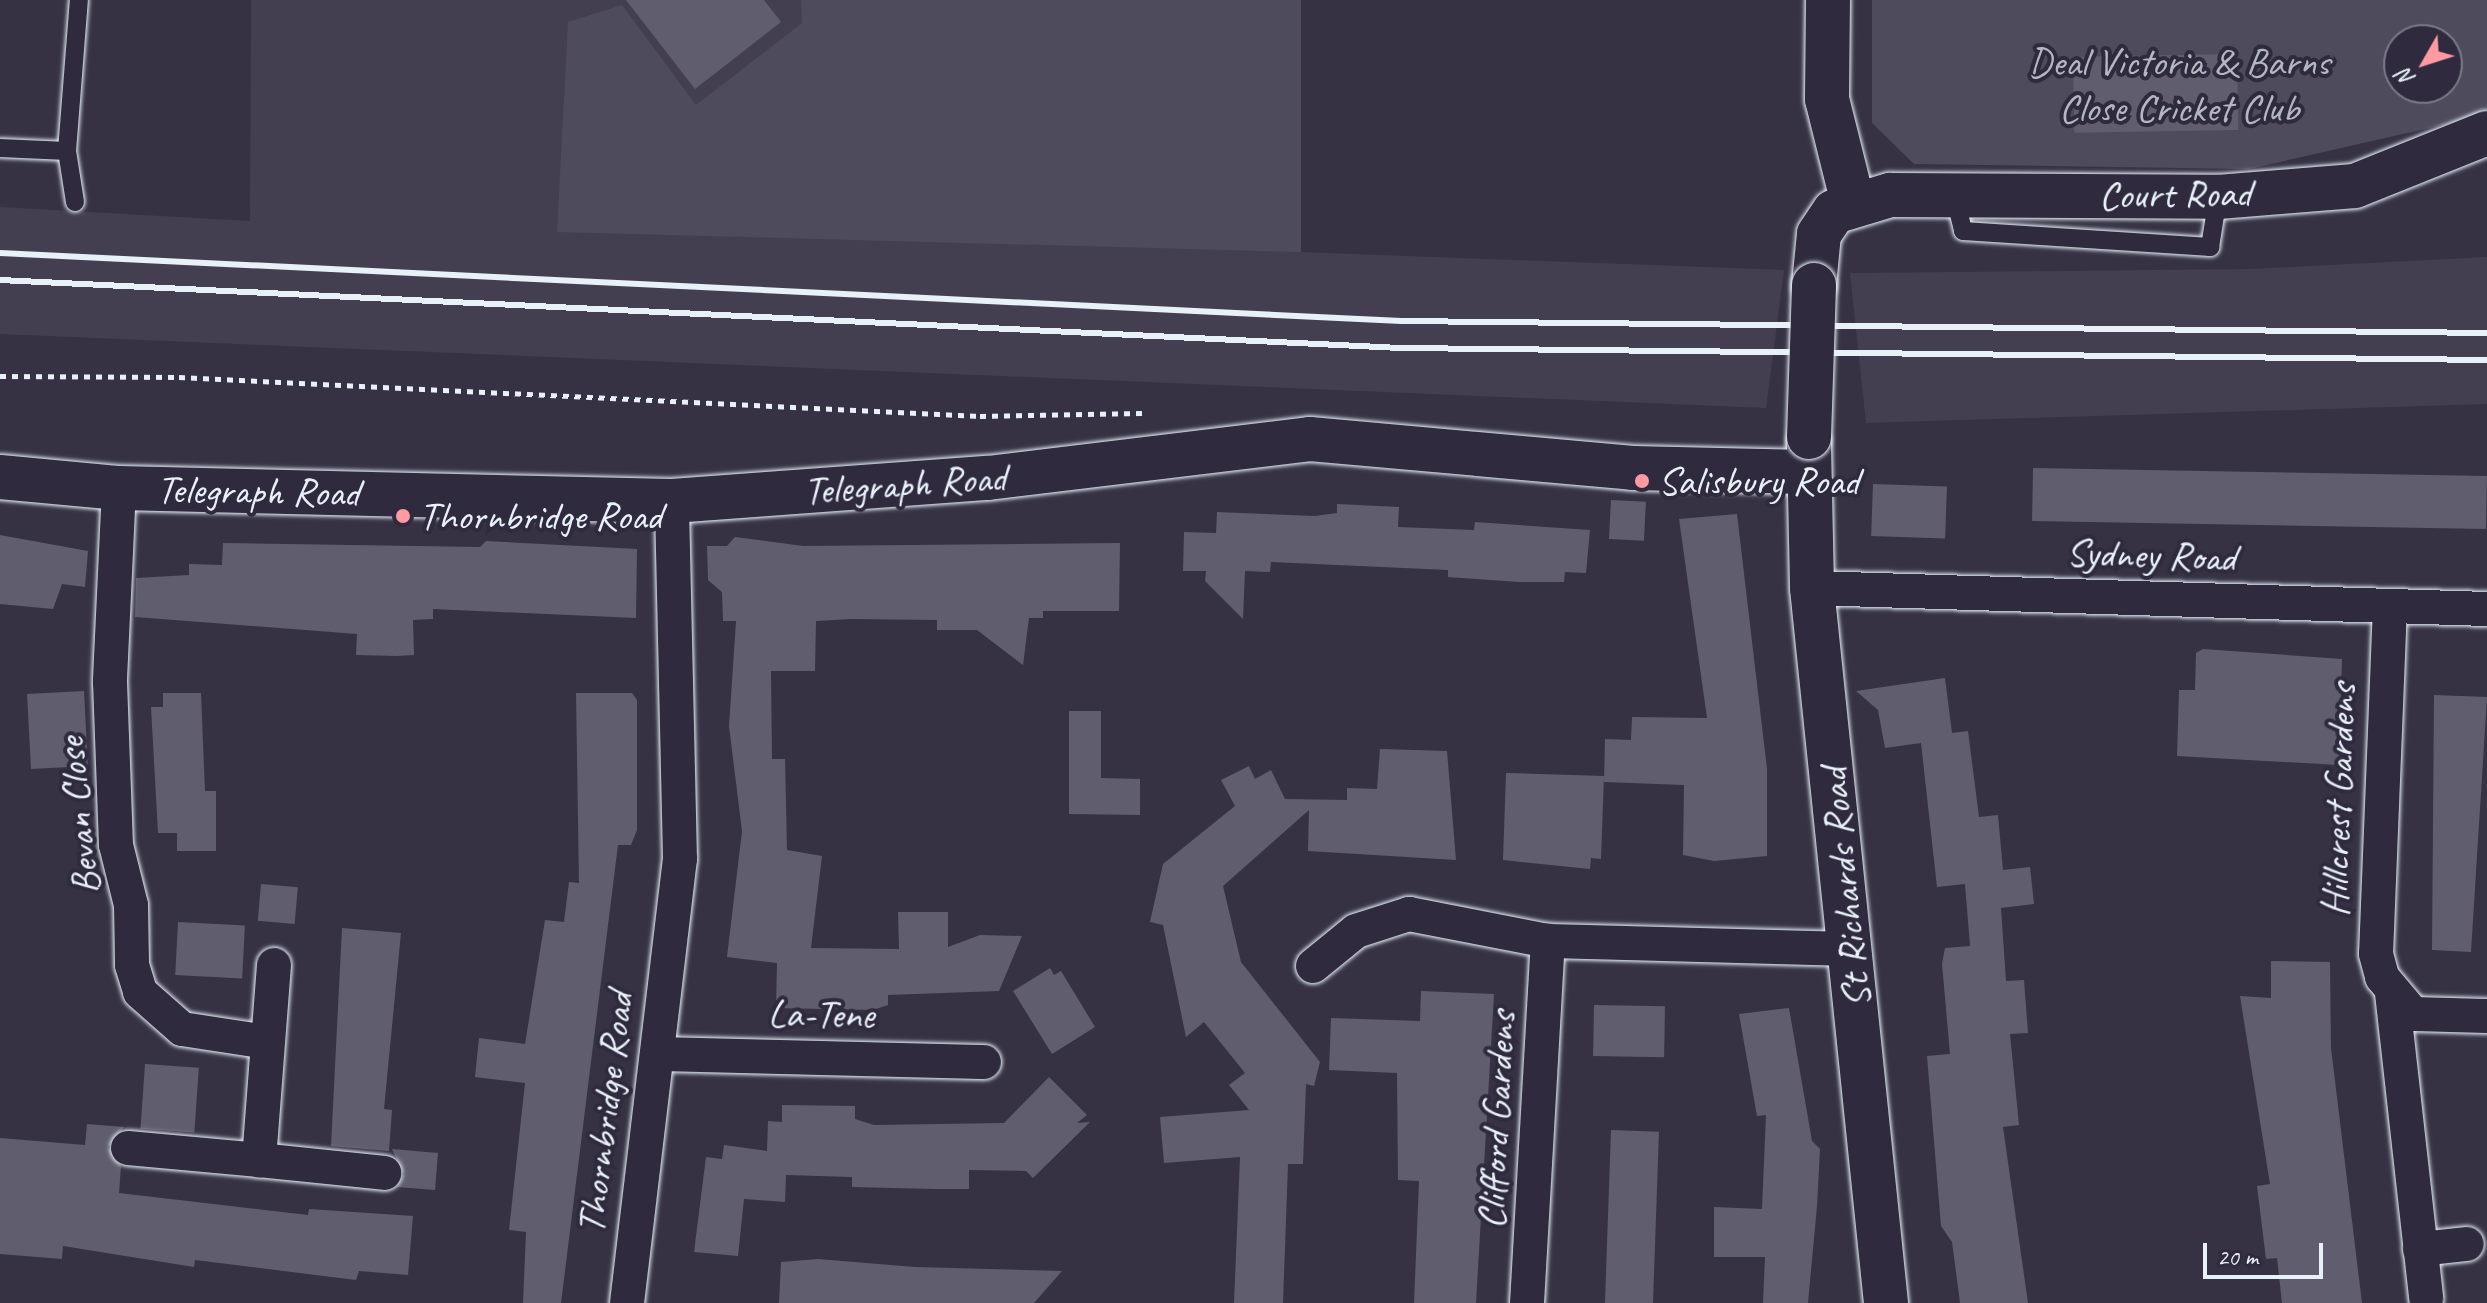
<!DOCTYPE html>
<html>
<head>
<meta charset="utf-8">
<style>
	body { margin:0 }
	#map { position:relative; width:2487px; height:1303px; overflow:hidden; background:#363244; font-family:Caveat,sans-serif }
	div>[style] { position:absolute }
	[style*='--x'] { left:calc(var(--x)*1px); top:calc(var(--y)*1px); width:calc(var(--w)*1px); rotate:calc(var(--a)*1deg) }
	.built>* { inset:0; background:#433f51 }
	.green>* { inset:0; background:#4d4b5c }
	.building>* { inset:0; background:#605e6e; transform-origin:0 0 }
	.path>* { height:5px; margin-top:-2.5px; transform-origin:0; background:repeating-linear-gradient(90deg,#e8f1f8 0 6px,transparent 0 12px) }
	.roads { filter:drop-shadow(0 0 2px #e8f1f8) drop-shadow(0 0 2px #e8f1f8) }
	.service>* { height:18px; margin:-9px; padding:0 9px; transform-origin:9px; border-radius:9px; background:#2f2a3d }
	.minor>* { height:34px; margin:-17px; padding:0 17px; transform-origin:17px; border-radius:17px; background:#2f2a3d }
	.tertiary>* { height:44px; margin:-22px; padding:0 22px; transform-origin:22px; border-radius:22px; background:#2f2a3d }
	.rail>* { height:6px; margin:-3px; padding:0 3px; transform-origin:3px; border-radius:3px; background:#e8f1f8 }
	.bridges { filter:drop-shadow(0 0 2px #e8f1f8) drop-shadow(0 0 2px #e8f1f8) }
	.tertiary-bridge>* { height:44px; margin:-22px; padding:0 22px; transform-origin:22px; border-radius:22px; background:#2f2a3d }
	.dots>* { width:22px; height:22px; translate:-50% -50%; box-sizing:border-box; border:4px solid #2f2a3d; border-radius:50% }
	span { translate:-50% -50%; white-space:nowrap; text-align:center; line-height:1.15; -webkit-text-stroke:8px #2f2a3d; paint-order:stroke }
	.park-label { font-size:40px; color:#b2b7c1 }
	.street-label { font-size:40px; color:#e8f1f8 }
	.poi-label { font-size:40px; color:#e8f1f8 }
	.left { translate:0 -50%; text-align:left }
	.north { position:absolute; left:2383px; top:24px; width:80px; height:80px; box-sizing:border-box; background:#2f2a3d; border:2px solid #797a88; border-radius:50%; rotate:231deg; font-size:22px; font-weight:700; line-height:32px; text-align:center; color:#e8f1f8 }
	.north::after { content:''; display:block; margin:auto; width:28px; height:36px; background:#ff9aa2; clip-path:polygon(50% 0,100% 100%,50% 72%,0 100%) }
	.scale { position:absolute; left:2203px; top:1243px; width:120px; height:36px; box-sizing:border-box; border:4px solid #e8f1f8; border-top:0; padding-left:10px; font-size:24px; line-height:28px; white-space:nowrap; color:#e8f1f8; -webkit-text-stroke:6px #2f2a3d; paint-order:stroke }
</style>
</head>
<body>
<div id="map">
	<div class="built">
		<i style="clip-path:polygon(251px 0,1301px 0,1301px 252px,1784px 270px,1766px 408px,0 334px,0 207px,250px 221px)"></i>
		<i style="clip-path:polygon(2487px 257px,2487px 404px,1866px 423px,1850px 273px,2250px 269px)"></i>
	</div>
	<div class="green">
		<i style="clip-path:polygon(801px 0,1301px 0,1301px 252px,557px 232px,568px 22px,622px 5px,696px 105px,802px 23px)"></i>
		<i style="clip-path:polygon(evenodd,1872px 0,2487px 0,2487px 115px,2249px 169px,1914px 164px,1872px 123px,1872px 0,2399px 40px,2447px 40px,2447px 88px,2399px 88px,2399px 40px)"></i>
	</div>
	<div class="building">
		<i style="clip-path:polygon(626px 0,764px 0,781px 22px,695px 89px)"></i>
		<i style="left:2237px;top:54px;width:76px;height:164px;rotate:89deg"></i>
		<i style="left:2033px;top:468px;width:454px;height:53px;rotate:1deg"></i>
		<i style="left:1873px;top:484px;width:74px;height:52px;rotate:2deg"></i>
		<i style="left:1611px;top:500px;width:35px;height:39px;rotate:3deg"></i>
		<i style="clip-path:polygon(1337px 504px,1399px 507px,1398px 527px,1474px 530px,1475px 522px,1590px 530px,1586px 573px,1565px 572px,1564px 582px,1519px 582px,1448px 577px,1448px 570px,1271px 562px,1270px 572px,1245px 571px,1243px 619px,1205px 581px,1206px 571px,1183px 571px,1184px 532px,1216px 533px,1217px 512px,1315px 516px,1337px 513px)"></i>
		<i style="clip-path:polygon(1737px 514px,1767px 769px,1767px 856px,1714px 861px,1683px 855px,1684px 785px,1604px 782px,1605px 739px,1631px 740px,1632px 717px,1707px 718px,1679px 519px)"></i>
		<i style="clip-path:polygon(0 535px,88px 551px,85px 587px,62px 584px,53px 609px,0 604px)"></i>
		<i style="clip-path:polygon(735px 537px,803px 546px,1120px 543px,1119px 611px,1043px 611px,1043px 618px,1029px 618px,1023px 665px,977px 630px,937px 630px,937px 620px,851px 619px,816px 621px,815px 671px,771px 671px,772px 759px,785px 759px,787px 850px,822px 856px,811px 948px,899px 949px,898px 912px,948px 912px,948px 947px,980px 935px,1022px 936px,999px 991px,888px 995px,888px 1005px,873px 1010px,776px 1008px,777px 963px,727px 957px,742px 831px,729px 726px,736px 621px,723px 621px,722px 592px,708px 580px,707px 546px,727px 546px)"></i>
		<i style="clip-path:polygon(486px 541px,637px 549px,636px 618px,433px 609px,433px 619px,413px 620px,414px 655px,397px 656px,356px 655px,357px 634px,135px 617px,136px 578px,189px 575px,189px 564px,222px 565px,223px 543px,480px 547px)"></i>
		<i style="clip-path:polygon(2203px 649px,2342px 659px,2339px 765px,2177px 756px,2179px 690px,2195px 690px,2196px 653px)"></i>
		<i style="clip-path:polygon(1945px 678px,1952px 733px,1968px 731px,1979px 817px,1998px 815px,2003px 870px,2030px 867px,2034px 904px,2001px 908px,2006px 981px,2024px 980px,2028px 1033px,2010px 1034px,2019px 1125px,2003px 1127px,2028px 1303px,1960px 1303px,1952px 1242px,1941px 1226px,1927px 1056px,1950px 1054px,1942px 964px,1945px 948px,1970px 946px,1965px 884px,1937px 887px,1921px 743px,1885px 748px,1878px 710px,1856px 691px)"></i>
		<i style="left:84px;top:691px;width:75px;height:57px;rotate:87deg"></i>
		<i style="clip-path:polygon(163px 693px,201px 693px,205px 791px,216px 791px,216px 851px,177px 851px,177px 833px,158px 833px,151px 707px,163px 707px)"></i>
		<i style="clip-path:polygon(576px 693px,632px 693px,637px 700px,637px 830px,631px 845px,618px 845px,561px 1303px,523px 1303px,526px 1232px,509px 1230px,525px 1083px,475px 1077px,479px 1038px,525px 1044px,545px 920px,564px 922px,569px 882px,579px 883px)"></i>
		<i style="clip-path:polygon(2434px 695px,2487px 697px,2471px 952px,2432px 950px)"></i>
		<i style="clip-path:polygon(1069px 711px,1101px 711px,1101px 778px,1140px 779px,1140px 815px,1069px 814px)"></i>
		<i style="clip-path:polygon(1380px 749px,1447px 751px,1456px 860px,1308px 851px,1309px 810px,1223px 886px,1241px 962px,1320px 1062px,1314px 1086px,1306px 1084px,1303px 1164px,1288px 1164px,1283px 1303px,1234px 1303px,1240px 1157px,1164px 1163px,1160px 1117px,1249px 1110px,1229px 1085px,1245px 1073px,1204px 1022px,1186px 1037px,1163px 925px,1150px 922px,1163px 864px,1235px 806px,1221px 780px,1249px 766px,1255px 779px,1271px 770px,1285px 799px,1347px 800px,1347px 788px,1377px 789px)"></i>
		<i style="clip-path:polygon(1506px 773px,1604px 776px,1601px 859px,1591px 858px,1590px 869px,1503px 860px)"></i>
		<i style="left:261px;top:884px;width:37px;height:37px;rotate:5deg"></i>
		<i style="left:178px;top:922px;width:67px;height:53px;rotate:3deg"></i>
		<i style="clip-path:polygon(342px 928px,401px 933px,384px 1109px,392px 1110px,389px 1151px,331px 1146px)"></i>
		<i style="clip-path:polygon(2271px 961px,2330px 962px,2331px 1048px,2362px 1303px,2282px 1303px,2277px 1258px,2266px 1259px,2257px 1186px,2270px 1184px,2240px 996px,2271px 998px)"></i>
		<i style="clip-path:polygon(1050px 968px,1054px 975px,1061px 971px,1095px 1027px,1052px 1054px,1013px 991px)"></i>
		<i style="clip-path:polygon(1421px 991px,1494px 994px,1476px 1303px,1414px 1303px,1419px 1181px,1398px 1180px,1397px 1073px,1329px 1070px,1331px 1018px,1420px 1021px)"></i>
		<i style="left:1594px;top:1005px;width:71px;height:51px;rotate:1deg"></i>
		<i style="clip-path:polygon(1789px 1008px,1812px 1141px,1820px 1149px,1817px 1206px,1808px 1303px,1763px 1303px,1765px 1257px,1714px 1257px,1714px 1207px,1762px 1209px,1766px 1115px,1757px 1116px,1739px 1014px)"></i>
		<i style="left:145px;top:1064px;width:54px;height:65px;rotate:4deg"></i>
		<i style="clip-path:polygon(1049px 1077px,1087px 1115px,1077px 1123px,1090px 1122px,1033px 1178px,1026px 1171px,969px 1170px,969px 1189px,935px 1189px,852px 1187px,852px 1177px,786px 1175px,785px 1202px,744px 1199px,738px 1256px,694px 1252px,706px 1157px,722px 1159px,724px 1145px,767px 1151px,768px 1121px,782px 1122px,782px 1105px,855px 1106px,855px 1119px,874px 1125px,1004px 1123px)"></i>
		<i style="clip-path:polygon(87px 1124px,124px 1127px,108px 1147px,121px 1166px,119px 1193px,308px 1215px,309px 1209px,413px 1216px,408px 1275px,359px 1271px,356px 1280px,195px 1260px,194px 1267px,63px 1246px,62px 1259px,0 1254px,0 1138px,85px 1145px)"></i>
		<i style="left:1611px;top:1130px;width:48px;height:173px;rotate:2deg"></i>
		<i style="clip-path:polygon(392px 1149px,438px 1153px,435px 1190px,397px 1187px,404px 1174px)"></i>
		<i style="clip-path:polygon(818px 1259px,915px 1267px,1062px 1271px,1034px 1303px,779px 1303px,781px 1262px)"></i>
	</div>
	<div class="path">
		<i style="--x:0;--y:376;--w:179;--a:0.3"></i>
		<i style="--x:179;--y:377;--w:802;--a:2.79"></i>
		<i style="--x:980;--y:416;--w:162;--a:-1.1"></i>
	</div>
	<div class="roads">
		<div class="service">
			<i style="--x:0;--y:148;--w:67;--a:2.6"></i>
			<i style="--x:1954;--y:194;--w:38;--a:76"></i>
			<i style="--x:1963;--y:231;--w:248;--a:3.7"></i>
			<i style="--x:2210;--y:247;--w:51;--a:-80.9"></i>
			<i style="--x:75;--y:202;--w:52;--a:-98.9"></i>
			<i style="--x:67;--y:151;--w:151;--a:-85.5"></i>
		</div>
		<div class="minor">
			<i style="--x:119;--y:488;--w:194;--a:92.7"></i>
			<i style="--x:110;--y:682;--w:163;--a:87.9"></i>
			<i style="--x:116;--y:845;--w:62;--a:76"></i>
			<i style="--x:131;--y:905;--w:60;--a:89"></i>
			<i style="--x:132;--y:965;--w:28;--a:73"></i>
			<i style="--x:140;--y:992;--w:56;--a:41.4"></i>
			<i style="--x:182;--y:1029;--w:86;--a:8.7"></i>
			<i style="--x:1812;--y:588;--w:675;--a:1.78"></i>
			<i style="--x:2390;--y:606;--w:348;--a:92.3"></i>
			<i style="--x:2376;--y:954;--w:24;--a:75"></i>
			<i style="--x:2382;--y:977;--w:48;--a:50"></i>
			<i style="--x:2413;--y:1014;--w:74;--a:1.5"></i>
			<i style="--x:274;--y:965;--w:196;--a:94.4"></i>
			<i style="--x:259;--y:1160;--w:126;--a:5.9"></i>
			<i style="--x:1313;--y:966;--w:55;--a:-39.1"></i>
			<i style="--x:1356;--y:931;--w:56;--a:-17.8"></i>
			<i style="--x:1409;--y:914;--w:142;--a:11"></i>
			<i style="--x:1548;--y:941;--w:304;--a:1.5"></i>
			<i style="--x:2392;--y:993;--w:307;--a:83.6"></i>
			<i style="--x:657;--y:1054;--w:327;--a:1.4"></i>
			<i style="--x:128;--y:1148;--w:132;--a:5.2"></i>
			<i style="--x:2420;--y:1249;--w:47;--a:-6.1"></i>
			<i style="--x:627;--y:1303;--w:447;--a:-83.2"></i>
			<i style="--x:680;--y:859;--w:358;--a:-91.3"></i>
			<i style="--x:1527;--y:1303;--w:363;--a:-86.7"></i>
		</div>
		<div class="tertiary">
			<i style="--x:1828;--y:0;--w:99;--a:90.6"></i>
			<i style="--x:1827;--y:99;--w:107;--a:76"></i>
			<i style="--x:1814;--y:285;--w:51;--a:-84.4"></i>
			<i style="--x:1819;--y:234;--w:27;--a:-56"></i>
			<i style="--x:1834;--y:212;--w:59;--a:-16.9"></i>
			<i style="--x:1890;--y:195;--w:328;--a:0.3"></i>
			<i style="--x:2218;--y:197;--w:137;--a:-4.6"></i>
			<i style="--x:2355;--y:186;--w:142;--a:-21.9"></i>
			<i style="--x:1809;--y:444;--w:144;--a:88.8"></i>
			<i style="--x:1812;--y:588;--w:719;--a:84.09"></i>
			<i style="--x:0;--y:477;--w:120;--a:5.3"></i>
			<i style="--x:119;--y:488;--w:553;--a:1.35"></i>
			<i style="--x:672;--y:501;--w:317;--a:-4.2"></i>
			<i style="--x:988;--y:478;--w:324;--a:-6.9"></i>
			<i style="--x:1310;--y:439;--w:324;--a:5.1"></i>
			<i style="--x:1633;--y:468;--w:174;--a:1.3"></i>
		</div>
	</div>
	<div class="rail">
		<i style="--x:0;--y:253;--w:1403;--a:2.78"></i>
		<i style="--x:1401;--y:321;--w:1086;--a:0.63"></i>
		<i style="--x:0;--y:280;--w:1403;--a:2.78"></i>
		<i style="--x:1401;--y:348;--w:1086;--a:0.63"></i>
	</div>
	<div class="bridges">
		<div class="tertiary-bridge">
			<i style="--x:1809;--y:437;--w:152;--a:-88.1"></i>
		</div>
	</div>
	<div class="dots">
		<i style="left:1642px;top:481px;background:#ff9aa2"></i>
		<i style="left:403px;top:516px;background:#ff9aa2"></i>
	</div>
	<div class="park-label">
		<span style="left:2179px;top:85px">Deal Victoria &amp; Barns<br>Close Cricket Club</span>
	</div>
	<div class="street-label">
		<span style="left:2175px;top:194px;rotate:-1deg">Court Road</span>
		<span style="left:905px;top:484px;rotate:-4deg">Telegraph Road</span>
		<span style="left:258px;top:491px;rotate:1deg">Telegraph Road</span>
		<span style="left:2151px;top:555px;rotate:2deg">Sydney Road</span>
		<span style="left:2338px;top:800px;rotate:-88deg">Hillcrest Gardens</span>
		<span style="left:78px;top:816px;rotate:-96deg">Bevan Close</span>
		<span style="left:1845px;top:888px;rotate:-96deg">St Richards Road</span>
		<span style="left:821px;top:1014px;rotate:1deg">La-Tene</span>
		<span style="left:605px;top:1113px;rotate:-83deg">Thornbridge Road</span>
		<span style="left:1496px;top:1120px;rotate:-87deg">Clifford Gardens</span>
	</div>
	<div class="poi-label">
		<span class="left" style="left:1658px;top:481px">Salisbury Road</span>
		<span class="left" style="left:419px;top:516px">Thornbridge Road</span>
	</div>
	<div class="north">N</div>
	<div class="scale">20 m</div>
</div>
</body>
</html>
